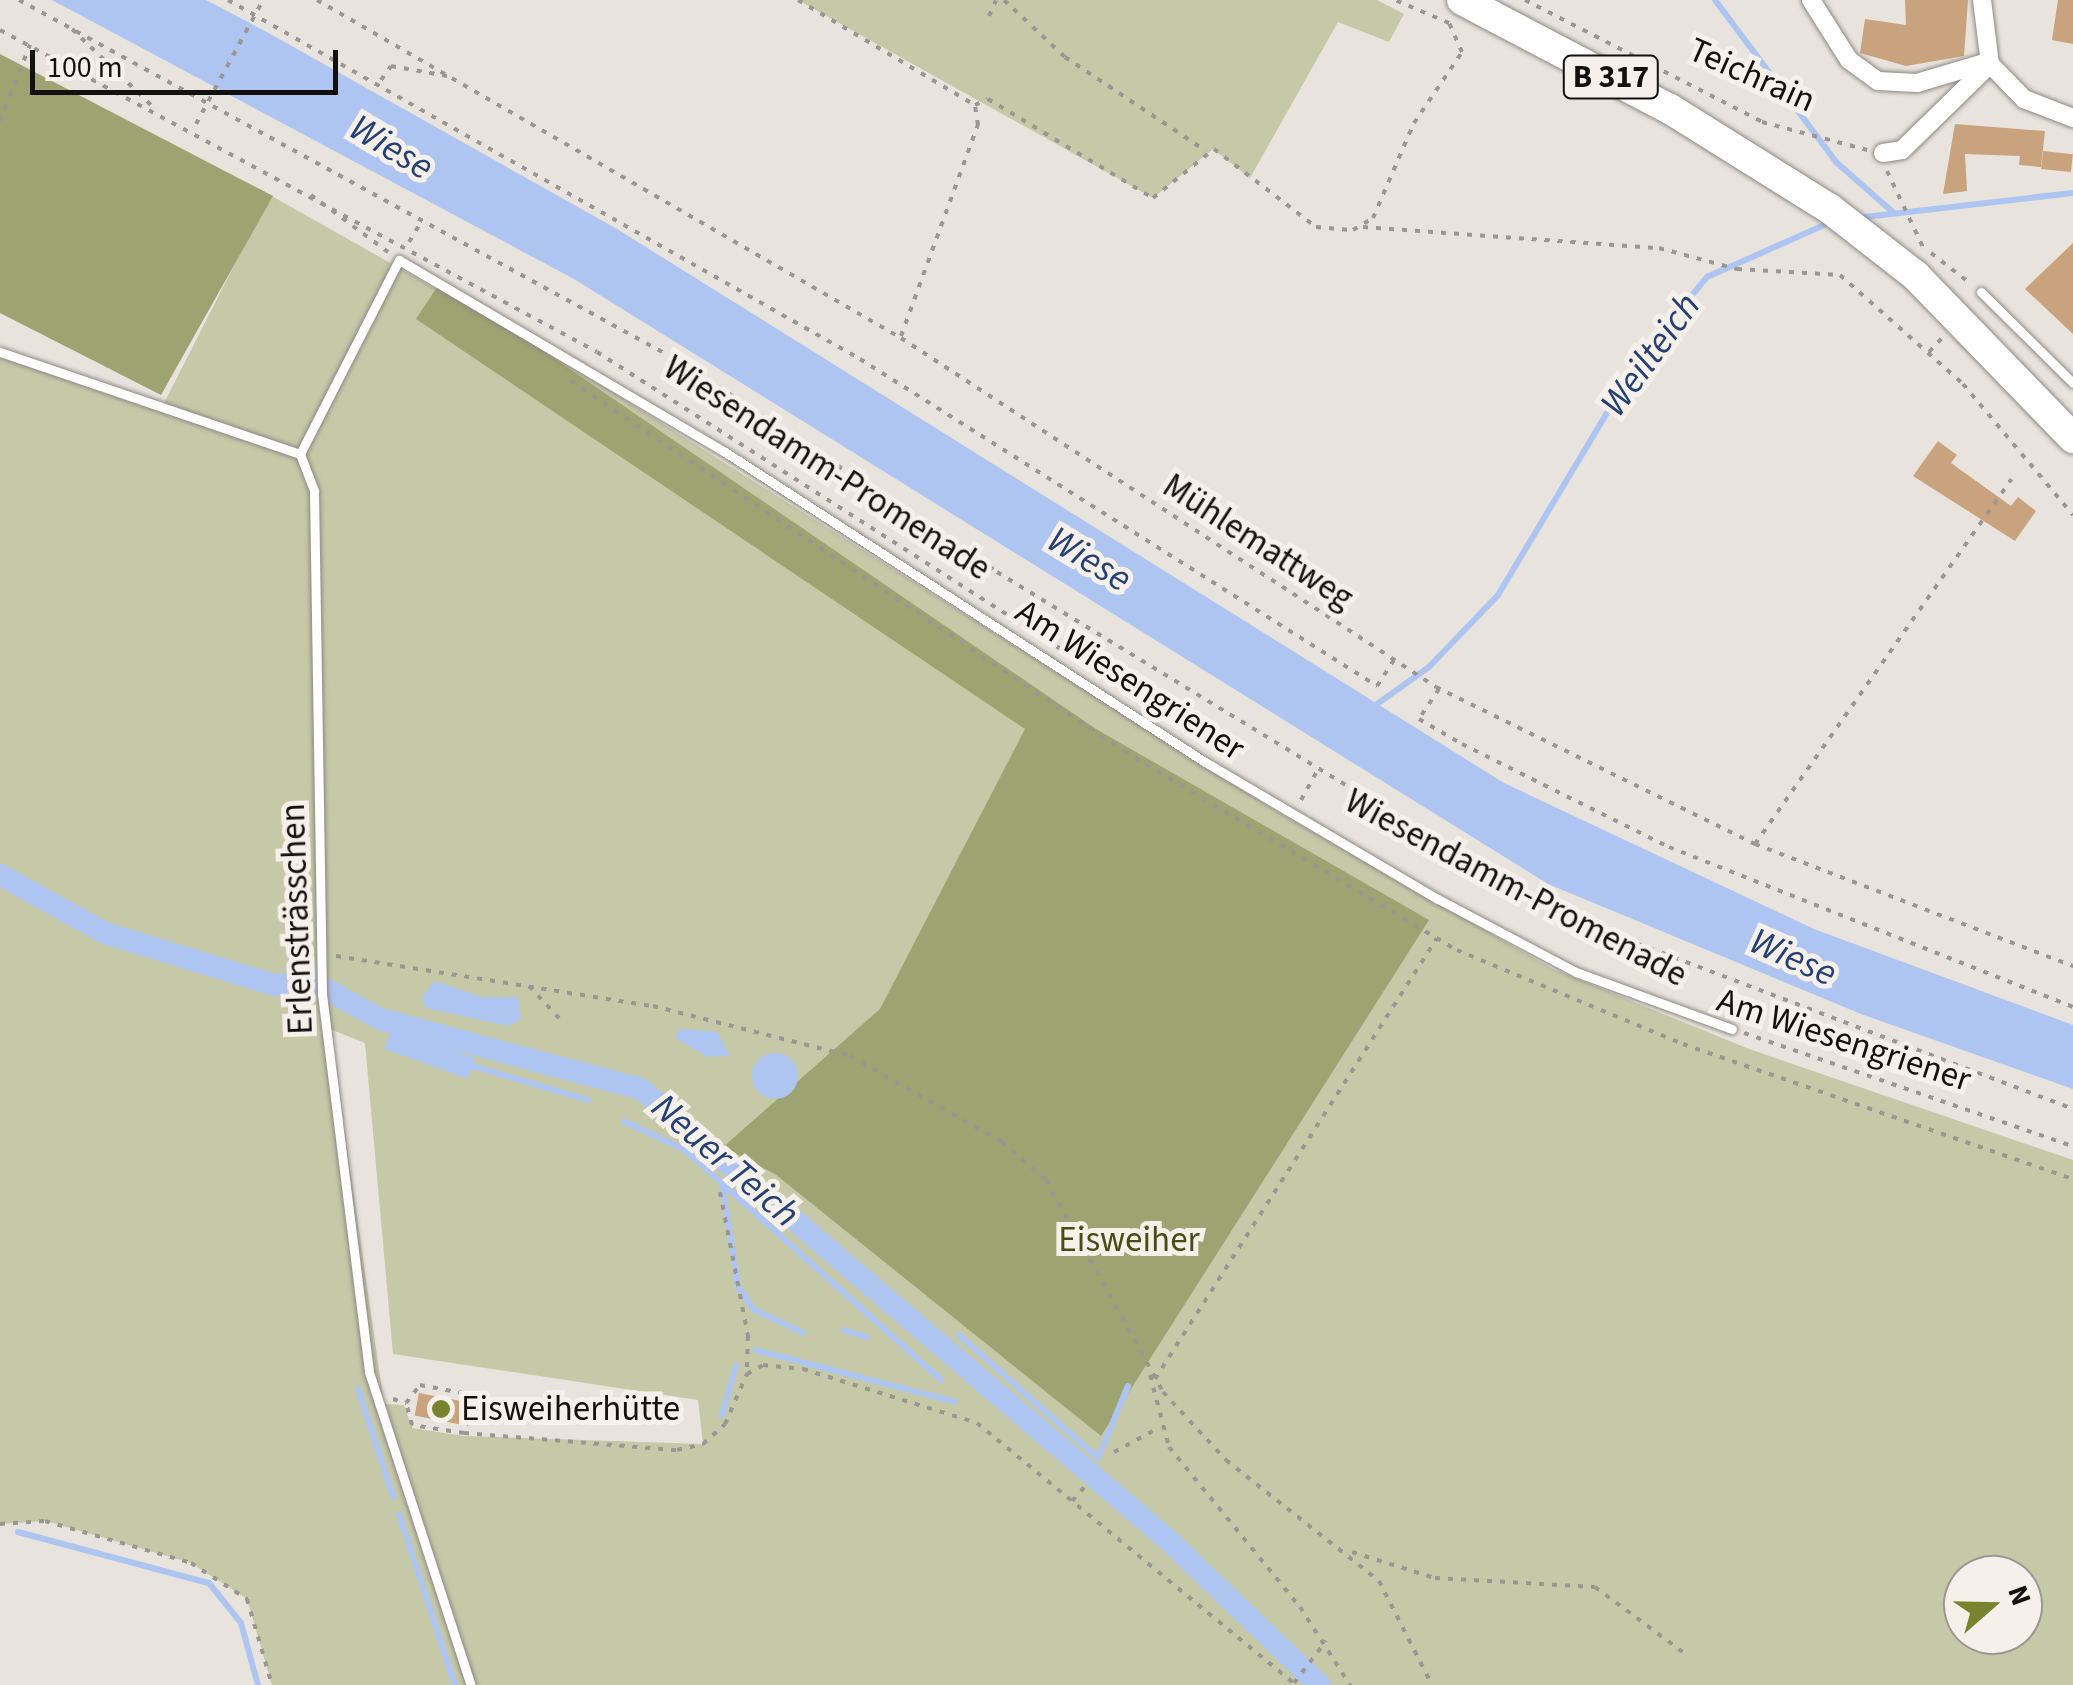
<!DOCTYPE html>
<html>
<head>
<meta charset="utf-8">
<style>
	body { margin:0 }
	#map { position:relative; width:2073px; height:1685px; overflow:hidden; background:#e8e3dd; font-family:"Source Sans 3",sans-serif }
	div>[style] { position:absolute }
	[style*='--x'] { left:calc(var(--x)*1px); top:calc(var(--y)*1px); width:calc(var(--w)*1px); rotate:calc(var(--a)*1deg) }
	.green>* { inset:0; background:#c5c9a8 }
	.forest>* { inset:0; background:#9ea372 }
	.water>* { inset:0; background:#aec5f1; transform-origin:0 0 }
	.round { border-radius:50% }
	.stream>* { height:6px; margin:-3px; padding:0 3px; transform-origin:3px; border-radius:3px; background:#aec5f1 }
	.canal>* { height:22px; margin:-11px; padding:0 11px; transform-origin:11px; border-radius:11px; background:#aec5f1 }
	.building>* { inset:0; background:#c8a37e; transform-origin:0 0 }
	.path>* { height:4px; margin-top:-2px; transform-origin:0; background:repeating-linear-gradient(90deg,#9a9692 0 5px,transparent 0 13px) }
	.roads { filter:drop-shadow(0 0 2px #8d8883) drop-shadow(0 0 2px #8d8883) }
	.service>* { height:9px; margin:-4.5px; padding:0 4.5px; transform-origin:4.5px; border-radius:4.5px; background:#fff }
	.minor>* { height:18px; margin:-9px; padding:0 9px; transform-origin:9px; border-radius:9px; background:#fff }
	.primary>* { height:30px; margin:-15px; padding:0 15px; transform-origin:15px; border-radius:15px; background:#fff }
	.path-bridge>* { height:4px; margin-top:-2px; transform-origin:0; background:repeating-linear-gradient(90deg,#9a9692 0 5px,transparent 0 13px) }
	.dots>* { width:28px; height:28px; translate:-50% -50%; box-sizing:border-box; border:5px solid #f6f0ea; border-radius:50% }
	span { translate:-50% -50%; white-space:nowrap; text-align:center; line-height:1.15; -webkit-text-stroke:10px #f6f0ea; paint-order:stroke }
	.shield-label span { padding:2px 8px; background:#f6f0ea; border:2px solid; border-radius:8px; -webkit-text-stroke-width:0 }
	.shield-label { font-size:32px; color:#13110f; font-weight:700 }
	.street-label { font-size:35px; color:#13110f }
	.park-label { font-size:35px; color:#494c13 }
	.poi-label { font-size:35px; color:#13110f }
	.left { translate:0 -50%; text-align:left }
	.water-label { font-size:38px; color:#254075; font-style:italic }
	.north { position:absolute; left:1943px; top:1555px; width:100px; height:100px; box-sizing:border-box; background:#f6f0ea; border:2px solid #9b9792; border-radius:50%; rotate:70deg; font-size:28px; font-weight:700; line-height:40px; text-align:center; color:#13110f }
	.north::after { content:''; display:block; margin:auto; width:35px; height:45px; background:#78832f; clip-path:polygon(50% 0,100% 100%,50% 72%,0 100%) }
	.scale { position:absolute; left:30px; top:50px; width:308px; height:45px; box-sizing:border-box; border:5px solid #13110f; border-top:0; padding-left:12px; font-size:30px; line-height:35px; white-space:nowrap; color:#13110f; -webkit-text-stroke:8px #f6f0ea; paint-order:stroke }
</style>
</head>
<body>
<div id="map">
	<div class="green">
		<i style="clip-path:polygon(798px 0,1377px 0,1404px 14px,1389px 42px,1338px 22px,1250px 178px,1213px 149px,1153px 198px)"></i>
		<i style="clip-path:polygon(evenodd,270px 195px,560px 359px,1278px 812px,1551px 968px,1749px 1049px,2073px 1160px,2073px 1685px,272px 1685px,247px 1599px,191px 1563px,46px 1521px,0 1524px,0 352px,160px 411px,270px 195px,330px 1029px,365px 1043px,393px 1354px,698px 1400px,703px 1444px,464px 1436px,412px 1428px,404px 1405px,384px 1404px,330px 1029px,270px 195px,1963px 1575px,2023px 1575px,2023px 1635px,1963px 1635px,1963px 1575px)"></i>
	</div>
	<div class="forest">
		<i style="clip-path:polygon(0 54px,273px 196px,161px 395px,0 313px)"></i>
		<i style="clip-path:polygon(441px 281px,1096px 729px,1429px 920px,1101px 1436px,775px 1174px,723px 1147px,880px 1009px,1025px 729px,416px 319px)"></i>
	</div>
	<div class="water">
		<i style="clip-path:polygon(52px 0,206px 0,265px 31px,617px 229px,1504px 783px,1814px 929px,2073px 1025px,2073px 1089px,1861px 1014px,1548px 884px,574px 279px)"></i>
		<i style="clip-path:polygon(435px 981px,481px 997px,518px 997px,521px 1019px,509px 1026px,426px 1008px,422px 997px)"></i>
		<i style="left:392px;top:1028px;width:89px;height:22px;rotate:20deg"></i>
		<i style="clip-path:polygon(680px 1029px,717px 1032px,730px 1056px,708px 1057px,675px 1038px)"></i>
		<i class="round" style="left:752px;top:1053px;width:46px;height:46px"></i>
	</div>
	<div class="stream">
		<i style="--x:1715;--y:0;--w:202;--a:53.2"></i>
		<i style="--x:1836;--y:162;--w:76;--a:41.3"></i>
		<i style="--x:1856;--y:218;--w:218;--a:-6.6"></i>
		<i style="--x:1370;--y:709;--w:72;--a:-35.4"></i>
		<i style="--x:1429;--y:667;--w:100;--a:-46.2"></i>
		<i style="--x:1498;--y:595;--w:275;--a:-59.1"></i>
		<i style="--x:1639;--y:359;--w:107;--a:-50.3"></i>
		<i style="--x:1707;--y:277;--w:133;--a:-23.9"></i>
		<i style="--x:384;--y:1020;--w:11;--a:45"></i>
		<i style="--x:473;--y:1066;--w:120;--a:16.5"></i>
		<i style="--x:624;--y:1121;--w:68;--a:25.4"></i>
		<i style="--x:685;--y:1150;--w:344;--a:41.9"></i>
		<i style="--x:722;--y:1183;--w:104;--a:81.2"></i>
		<i style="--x:738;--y:1286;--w:27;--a:57"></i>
		<i style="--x:753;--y:1309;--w:56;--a:25.2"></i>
		<i style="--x:844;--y:1330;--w:24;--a:17"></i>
		<i style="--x:959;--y:1335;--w:183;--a:41.5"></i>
		<i style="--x:756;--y:1350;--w:206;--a:14.6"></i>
		<i style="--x:358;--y:1389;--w:113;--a:71.9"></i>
		<i style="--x:722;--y:1415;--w:51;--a:-74.1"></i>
		<i style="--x:1098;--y:1458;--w:78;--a:-67.4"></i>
		<i style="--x:399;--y:1514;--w:180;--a:71.9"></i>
		<i style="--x:18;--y:1532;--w:198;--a:15"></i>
		<i style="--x:209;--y:1583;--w:51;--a:51.3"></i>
		<i style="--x:241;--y:1623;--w:64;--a:74.7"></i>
	</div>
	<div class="canal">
		<i style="--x:0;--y:875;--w:120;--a:28.9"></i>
		<i style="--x:105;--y:933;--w:178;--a:17"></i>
		<i style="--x:275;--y:985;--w:36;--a:-6"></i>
		<i style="--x:311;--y:981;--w:79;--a:28.8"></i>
		<i style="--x:380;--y:1019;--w:270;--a:15"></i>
		<i style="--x:641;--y:1089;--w:692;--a:40.55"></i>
		<i style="--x:1167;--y:1539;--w:211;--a:43.7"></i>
	</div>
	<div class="building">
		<i style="clip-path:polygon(1905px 0,1968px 0,1964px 56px,1906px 66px,1860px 53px,1865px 19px,1906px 25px)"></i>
		<i style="clip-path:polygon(2058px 0,2073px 0,2073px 44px,2052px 40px)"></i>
		<i style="clip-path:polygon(1955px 124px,2045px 131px,2041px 167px,2019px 165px,2020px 156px,1965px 154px,1967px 191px,1943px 194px)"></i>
		<i style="left:2043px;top:151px;width:30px;height:18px;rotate:6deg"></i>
		<i style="clip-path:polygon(2073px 243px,2073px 334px,2025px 289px)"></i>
		<i style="clip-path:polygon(1938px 441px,1957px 455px,1951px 463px,2011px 506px,2018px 497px,2036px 511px,2015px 541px,1913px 476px)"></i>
		<i style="left:419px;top:1393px;width:49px;height:23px;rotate:11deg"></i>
	</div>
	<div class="path">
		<i style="--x:19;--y:0;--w:760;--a:28.69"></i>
		<i style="--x:686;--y:365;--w:374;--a:33.6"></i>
		<i style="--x:997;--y:572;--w:650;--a:31.42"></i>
		<i style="--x:1552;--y:911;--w:557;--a:20.81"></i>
		<i style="--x:228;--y:0;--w:727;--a:29.6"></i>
		<i style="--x:860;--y:359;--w:612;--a:32.31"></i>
		<i style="--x:1377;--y:686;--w:31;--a:-57"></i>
		<i style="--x:317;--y:0;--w:675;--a:30.06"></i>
		<i style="--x:901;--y:338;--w:639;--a:33.12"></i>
		<i style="--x:1436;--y:687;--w:356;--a:26.2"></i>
		<i style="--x:1755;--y:844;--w:341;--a:21"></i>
		<i style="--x:798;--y:0;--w:206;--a:30.7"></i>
		<i style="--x:1004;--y:0;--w:83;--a:43.1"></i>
		<i style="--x:1065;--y:57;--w:169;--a:33.7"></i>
		<i style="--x:1525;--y:0;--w:267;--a:27.2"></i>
		<i style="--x:1762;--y:122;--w:109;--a:14.9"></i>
		<i style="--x:989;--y:16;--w:17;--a:-66"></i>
		<i style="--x:72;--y:29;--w:115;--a:43.9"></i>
		<i style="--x:0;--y:30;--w:678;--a:28.34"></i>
		<i style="--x:597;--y:352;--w:756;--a:32.64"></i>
		<i style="--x:381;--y:80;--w:17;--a:-54"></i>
		<i style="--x:391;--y:66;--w:63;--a:10.1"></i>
		<i style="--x:975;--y:105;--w:14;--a:-25"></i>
		<i style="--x:988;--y:99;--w:192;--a:31"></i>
		<i style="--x:1153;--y:198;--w:78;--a:-38.8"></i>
		<i style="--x:1214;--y:149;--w:128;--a:37.4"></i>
		<i style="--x:1316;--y:227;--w:37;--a:5"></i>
		<i style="--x:1353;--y:230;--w:23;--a:-31"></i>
		<i style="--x:1373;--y:218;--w:103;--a:-66.7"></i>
		<i style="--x:1414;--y:123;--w:86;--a:-55.9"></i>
		<i style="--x:1462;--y:52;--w:32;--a:-114"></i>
		<i style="--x:1449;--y:23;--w:59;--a:-156.9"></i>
		<i style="--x:0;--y:121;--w:82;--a:-68.5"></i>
		<i style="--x:1887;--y:171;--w:84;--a:64.7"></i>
		<i style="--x:311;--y:195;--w:96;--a:36.5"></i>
		<i style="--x:1363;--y:227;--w:297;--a:4.1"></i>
		<i style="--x:1659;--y:248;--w:81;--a:15.1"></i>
		<i style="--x:1737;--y:269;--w:103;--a:3.3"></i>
		<i style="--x:1840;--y:275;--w:164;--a:41.5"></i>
		<i style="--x:1963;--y:384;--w:171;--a:50"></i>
		<i style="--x:409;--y:242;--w:26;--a:-59"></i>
		<i style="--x:1931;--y:253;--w:51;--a:37.8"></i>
		<i style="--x:901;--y:336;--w:225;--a:-70"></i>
		<i style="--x:978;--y:125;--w:20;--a:-99"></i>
		<i style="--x:1929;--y:352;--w:21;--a:-47"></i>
		<i style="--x:571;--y:381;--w:665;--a:33.79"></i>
		<i style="--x:1124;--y:751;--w:388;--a:30.9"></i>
		<i style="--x:1457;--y:950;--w:245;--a:22.6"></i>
		<i style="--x:1683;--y:1044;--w:413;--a:19.1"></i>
		<i style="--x:1439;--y:689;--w:36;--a:124"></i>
		<i style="--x:1419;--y:719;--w:50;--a:30.2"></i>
		<i style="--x:1462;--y:744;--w:231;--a:26.5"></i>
		<i style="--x:1669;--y:847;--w:435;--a:21.6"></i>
		<i style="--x:1301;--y:800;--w:33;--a:-61"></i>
		<i style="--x:1755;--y:844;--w:446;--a:-54.9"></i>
		<i style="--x:336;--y:956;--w:321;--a:9"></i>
		<i style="--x:653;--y:1006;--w:203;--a:14.2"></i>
		<i style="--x:850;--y:1056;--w:175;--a:29.5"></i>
		<i style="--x:1002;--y:1142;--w:58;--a:40.8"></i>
		<i style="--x:1046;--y:1180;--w:242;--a:61.1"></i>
		<i style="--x:1163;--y:1392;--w:93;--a:47.2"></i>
		<i style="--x:1226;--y:1460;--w:195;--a:38.3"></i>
		<i style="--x:1379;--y:1581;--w:117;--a:63"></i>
		<i style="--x:529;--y:986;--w:44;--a:46.8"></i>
		<i style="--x:1744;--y:1033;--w:348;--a:19"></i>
		<i style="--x:720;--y:1192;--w:147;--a:79"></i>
		<i style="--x:748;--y:1336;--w:38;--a:92"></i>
		<i style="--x:1150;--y:1375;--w:74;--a:75.2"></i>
		<i style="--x:1169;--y:1447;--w:207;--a:50.7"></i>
		<i style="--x:1300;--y:1607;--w:93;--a:57.3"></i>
		<i style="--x:1155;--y:1379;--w:523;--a:-57.4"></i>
		<i style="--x:393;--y:1399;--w:14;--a:17"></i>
		<i style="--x:406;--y:1403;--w:23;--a:-52"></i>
		<i style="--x:420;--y:1385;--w:54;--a:10.7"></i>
		<i style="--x:473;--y:1395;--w:39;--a:103"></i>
		<i style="--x:464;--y:1433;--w:53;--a:-171.3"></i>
		<i style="--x:412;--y:1425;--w:23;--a:-105"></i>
		<i style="--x:464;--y:1433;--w:214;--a:4.6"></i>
		<i style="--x:677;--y:1450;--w:27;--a:-13"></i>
		<i style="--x:703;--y:1444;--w:30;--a:-42"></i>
		<i style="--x:725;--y:1424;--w:55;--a:-66.3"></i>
		<i style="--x:747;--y:1374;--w:18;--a:-29"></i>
		<i style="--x:763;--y:1365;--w:40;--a:5.7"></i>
		<i style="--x:803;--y:1369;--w:182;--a:17.2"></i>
		<i style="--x:977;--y:1423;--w:413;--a:39.4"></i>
		<i style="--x:1114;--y:1452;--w:52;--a:-28.5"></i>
		<i style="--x:1072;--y:1501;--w:25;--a:-48"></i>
		<i style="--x:0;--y:1524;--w:45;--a:-3.8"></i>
		<i style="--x:45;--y:1521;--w:152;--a:16"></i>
		<i style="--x:191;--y:1563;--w:67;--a:32.7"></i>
		<i style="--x:247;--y:1599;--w:90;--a:73.8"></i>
		<i style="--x:1352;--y:1552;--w:87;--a:17.4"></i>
		<i style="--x:1435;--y:1578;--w:160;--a:3.2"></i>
		<i style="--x:1595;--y:1587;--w:109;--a:36.5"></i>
		<i style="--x:1294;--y:1683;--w:53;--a:-52.7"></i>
	</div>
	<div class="roads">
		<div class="service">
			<i style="--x:1981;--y:292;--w:129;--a:44.7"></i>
			<i style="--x:0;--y:352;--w:317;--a:18.8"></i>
			<i style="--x:300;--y:454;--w:218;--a:-63"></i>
			<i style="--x:399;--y:260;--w:378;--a:30.5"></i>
			<i style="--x:725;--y:452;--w:571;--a:32.86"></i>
			<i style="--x:1205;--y:762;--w:270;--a:30.5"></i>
			<i style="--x:1438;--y:899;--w:156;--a:27.9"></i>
			<i style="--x:1576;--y:972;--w:166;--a:20.1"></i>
			<i style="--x:300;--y:454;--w:40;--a:69"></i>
			<i style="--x:314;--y:491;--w:503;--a:89.09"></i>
			<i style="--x:322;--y:994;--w:381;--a:82.9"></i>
			<i style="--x:369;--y:1372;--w:329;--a:72"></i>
		</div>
		<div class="minor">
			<i style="--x:1811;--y:0;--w:71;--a:57.7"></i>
			<i style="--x:1849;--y:60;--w:36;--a:36"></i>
			<i style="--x:1878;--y:81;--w:39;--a:3"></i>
			<i style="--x:1917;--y:83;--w:74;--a:-16.5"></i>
			<i style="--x:1982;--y:0;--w:64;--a:82.9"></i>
			<i style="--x:1990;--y:64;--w:49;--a:45.8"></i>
			<i style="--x:2024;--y:99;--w:53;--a:21.2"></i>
			<i style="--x:1883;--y:153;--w:19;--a:-9"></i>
			<i style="--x:1902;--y:150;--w:122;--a:-44.3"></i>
		</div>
		<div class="primary">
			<i style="--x:1462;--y:0;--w:235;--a:27.7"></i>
			<i style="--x:1670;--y:109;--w:189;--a:32"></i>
			<i style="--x:1830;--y:209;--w:109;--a:37.9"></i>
			<i style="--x:1916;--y:276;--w:226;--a:45.9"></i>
		</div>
	</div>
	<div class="path-bridge">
		<i style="--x:196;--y:124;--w:141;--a:-61.6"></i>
	</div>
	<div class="dots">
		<i style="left:441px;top:1409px;background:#78832f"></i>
	</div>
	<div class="shield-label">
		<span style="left:1611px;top:77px">B 317</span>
	</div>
	<div class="street-label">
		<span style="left:1752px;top:75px;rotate:24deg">Teichrain</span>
		<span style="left:827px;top:468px;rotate:33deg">Wiesendamm-Promenade</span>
		<span style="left:1258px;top:542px;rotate:33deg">Mühlemattweg</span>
		<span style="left:1130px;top:680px;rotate:33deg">Am Wiesengriener</span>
		<span style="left:1516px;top:888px;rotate:28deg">Wiesendamm-Promenade</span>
		<span style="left:297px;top:919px;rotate:-92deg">Erlensträsschen</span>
		<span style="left:1844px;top:1040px;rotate:18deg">Am Wiesengriener</span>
	</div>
	<div class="park-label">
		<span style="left:1129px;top:1240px">Eisweiher</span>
	</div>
	<div class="poi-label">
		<span class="left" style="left:461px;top:1409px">Eisweiherhütte</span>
	</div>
	<div class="water-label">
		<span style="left:391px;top:148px;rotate:31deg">Wiese</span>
		<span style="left:1651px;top:355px;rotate:-54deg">Weilteich</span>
		<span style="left:1089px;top:560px;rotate:31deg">Wiese</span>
		<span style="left:1793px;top:958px;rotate:24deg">Wiese</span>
		<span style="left:725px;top:1161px;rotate:41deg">Neuer Teich</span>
	</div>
	<div class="north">N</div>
	<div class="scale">100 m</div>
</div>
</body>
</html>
